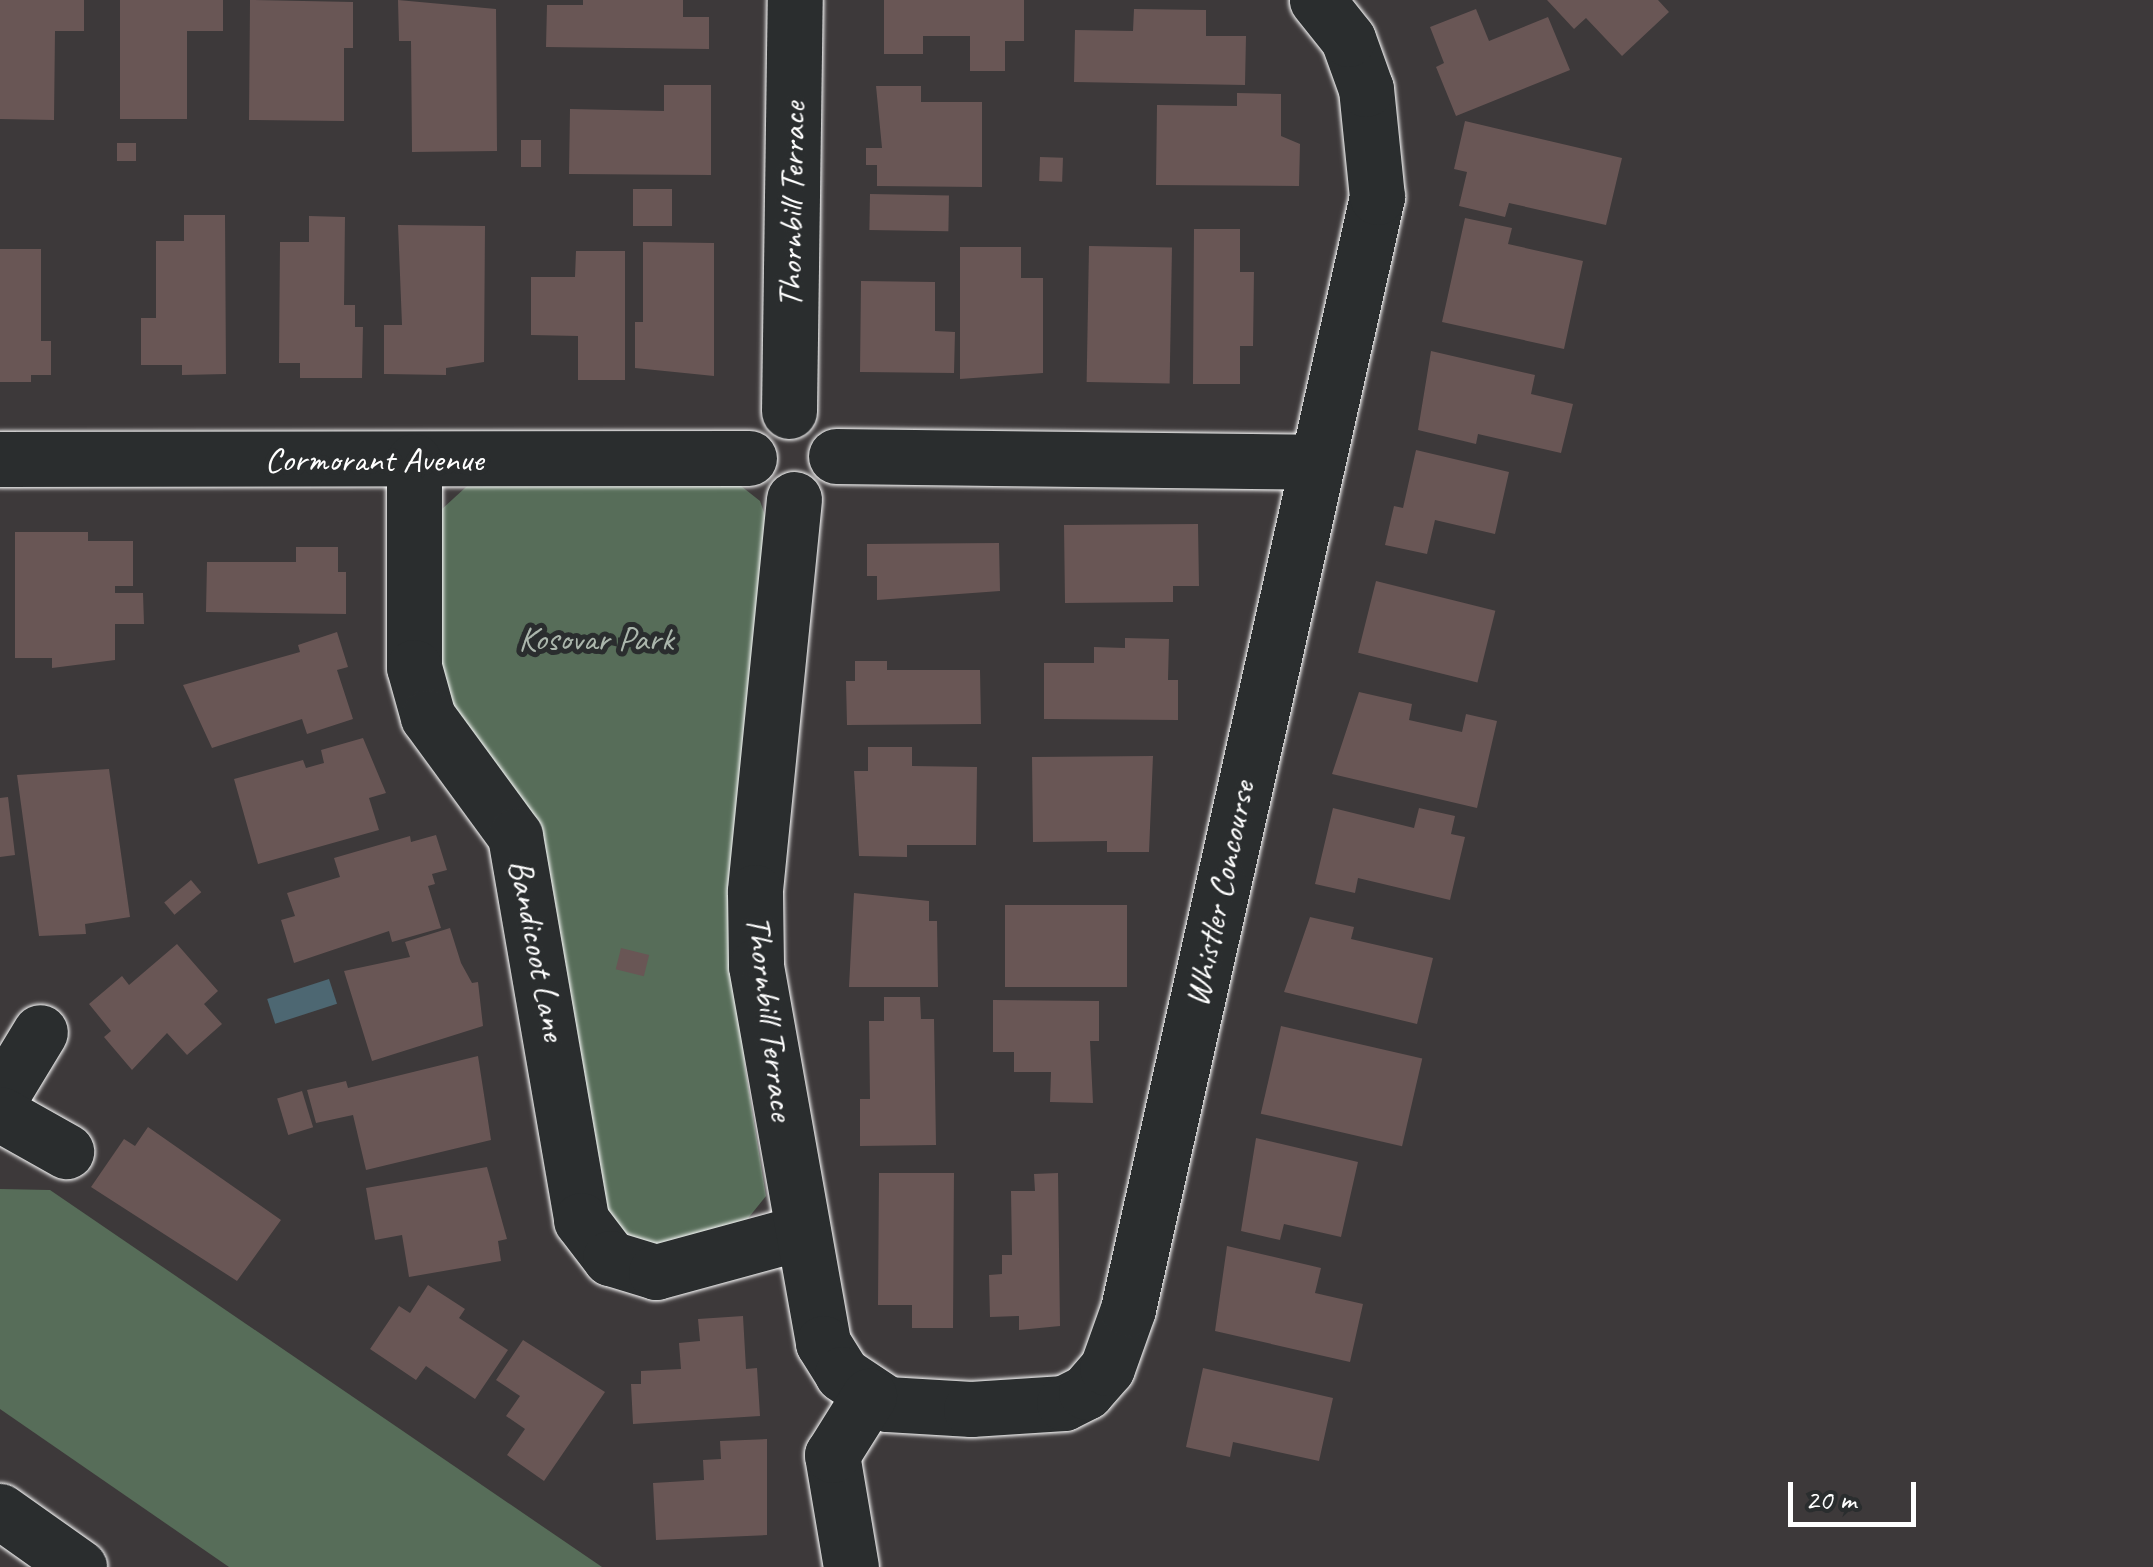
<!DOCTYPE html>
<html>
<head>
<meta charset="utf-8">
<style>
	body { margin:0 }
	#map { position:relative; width:2153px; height:1567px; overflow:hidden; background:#3d393a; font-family:Caveat,sans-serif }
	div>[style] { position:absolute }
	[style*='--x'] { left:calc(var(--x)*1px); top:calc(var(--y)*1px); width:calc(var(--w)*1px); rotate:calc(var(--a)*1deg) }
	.green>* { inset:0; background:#576d59 }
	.water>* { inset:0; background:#4d6772; transform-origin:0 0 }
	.building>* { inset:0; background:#695655; transform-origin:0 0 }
	.roads { filter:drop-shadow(0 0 2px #fff) drop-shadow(0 0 2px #fff) }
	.minor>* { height:55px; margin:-27.5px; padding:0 27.5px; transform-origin:27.5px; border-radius:27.5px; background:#2a2d2e }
	.major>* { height:55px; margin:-27.5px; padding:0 27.5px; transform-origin:27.5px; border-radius:27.5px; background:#2a2d2e }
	span { translate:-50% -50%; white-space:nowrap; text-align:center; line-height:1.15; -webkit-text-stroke:10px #2a2d2e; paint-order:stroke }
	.street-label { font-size:35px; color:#fff }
	.park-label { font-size:35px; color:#abb6ac }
	.scale { position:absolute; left:1788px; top:1482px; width:128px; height:45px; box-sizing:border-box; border:5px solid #fff; border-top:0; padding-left:12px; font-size:30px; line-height:35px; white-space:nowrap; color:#fff; -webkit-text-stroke:8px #2a2d2e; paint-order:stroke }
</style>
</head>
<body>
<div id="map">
	<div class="green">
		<i style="clip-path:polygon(477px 477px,736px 482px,760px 501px,766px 518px,735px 898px,745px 1067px,766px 1196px,737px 1232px,668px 1251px,635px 1240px,604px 1215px,535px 873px,442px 696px,434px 532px,442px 509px)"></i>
		<i style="clip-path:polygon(0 1189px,50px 1190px,602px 1567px,229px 1567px,0 1409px)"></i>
	</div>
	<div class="water">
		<i style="left:329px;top:979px;width:26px;height:65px;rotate:72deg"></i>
	</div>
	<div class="building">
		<i style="clip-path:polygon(0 0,84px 0,84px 31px,55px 31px,54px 120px,0 119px)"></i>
		<i style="clip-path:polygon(120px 0,223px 0,223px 31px,187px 31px,187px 119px,120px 119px)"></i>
		<i style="clip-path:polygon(250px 0,353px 2px,353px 48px,344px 48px,344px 121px,249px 120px)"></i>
		<i style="clip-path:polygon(398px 0,496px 9px,497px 151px,412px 152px,411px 41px,399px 41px)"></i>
		<i style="clip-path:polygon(583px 0,683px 0,683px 17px,709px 17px,709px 49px,546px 47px,547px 5px,583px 5px)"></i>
		<i style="clip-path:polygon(884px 0,1024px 0,1024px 41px,1005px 41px,1005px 71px,970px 71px,970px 36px,923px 36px,923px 54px,884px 54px)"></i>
		<i style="clip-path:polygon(1547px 0,1658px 0,1669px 12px,1622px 56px,1586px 18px,1574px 29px)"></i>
		<i style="clip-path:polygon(1134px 9px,1206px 10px,1206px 36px,1246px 36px,1245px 85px,1074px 82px,1075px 30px,1133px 31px)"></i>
		<i style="clip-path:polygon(1476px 9px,1489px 41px,1548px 17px,1570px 70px,1456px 116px,1436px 67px,1444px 63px,1430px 27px)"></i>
		<i style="clip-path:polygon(664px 85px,711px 85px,711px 175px,569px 174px,570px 109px,664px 111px)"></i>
		<i style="clip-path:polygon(876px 86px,921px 86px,921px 102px,982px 102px,982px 187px,877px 186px,877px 165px,866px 165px,866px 148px,882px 148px)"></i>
		<i style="clip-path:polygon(1237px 93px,1281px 94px,1281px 136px,1300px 144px,1299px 186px,1156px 185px,1157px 105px,1237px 106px)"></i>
		<i style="clip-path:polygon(1465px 121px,1622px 158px,1606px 225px,1509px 203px,1505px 217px,1459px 206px,1467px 172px,1454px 169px)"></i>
		<i style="left:521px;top:140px;width:20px;height:27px"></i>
		<i style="left:117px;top:143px;width:19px;height:18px"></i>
		<i style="left:1040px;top:157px;width:23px;height:24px;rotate:2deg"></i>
		<i style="left:633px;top:189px;width:39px;height:37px"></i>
		<i style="left:870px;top:194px;width:79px;height:36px;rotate:1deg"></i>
		<i style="clip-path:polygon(184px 215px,225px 215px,226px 374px,182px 375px,182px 365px,141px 365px,141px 318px,156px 318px,156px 241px,184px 241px)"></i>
		<i style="clip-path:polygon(309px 216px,345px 217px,344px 305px,355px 305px,355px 327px,363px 327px,362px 378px,300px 378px,300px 363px,279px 363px,280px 242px,309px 242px)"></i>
		<i style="clip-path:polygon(1465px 218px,1512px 228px,1508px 244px,1583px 261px,1564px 349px,1442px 322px)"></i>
		<i style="clip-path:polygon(398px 225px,485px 226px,484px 362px,446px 368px,446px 375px,384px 374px,384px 325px,402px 325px)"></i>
		<i style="clip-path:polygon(1194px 229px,1240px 229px,1240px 272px,1254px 272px,1253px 346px,1240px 346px,1240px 384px,1193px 384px)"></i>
		<i style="clip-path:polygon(643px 242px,714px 243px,714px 376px,635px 368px,635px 322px,643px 322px)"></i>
		<i style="left:1089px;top:246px;width:83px;height:136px;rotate:1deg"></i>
		<i style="clip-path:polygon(960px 247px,1021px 247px,1021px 278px,1043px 278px,1043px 373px,960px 379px)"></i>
		<i style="clip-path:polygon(0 249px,41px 249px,41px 341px,51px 341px,51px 375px,31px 375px,31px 382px,0 382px)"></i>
		<i style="clip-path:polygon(576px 251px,625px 251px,625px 380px,578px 380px,578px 336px,531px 335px,531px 277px,575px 277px)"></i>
		<i style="clip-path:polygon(861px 281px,935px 282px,935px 331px,955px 332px,954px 373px,860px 372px)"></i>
		<i style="clip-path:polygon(1431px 351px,1535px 375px,1531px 394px,1573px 404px,1561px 453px,1478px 434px,1476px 444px,1418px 430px)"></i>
		<i style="clip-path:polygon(1416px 450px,1509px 472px,1495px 534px,1435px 520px,1427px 554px,1385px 545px,1394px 506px,1403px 508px)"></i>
		<i style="clip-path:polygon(1198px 524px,1199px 586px,1173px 586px,1173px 602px,1065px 603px,1064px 525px)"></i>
		<i style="clip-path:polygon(15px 532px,88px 532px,88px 541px,133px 541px,133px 586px,115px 586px,115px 593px,143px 593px,144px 624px,115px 624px,115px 660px,52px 668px,52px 658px,15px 658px)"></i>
		<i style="clip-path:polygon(999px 543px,1000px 591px,877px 600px,877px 576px,867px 576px,867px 544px)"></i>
		<i style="clip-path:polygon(296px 547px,338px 547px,338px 572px,346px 572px,346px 614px,206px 612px,207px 562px,296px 562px)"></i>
		<i style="left:1376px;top:581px;width:123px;height:74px;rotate:14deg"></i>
		<i style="clip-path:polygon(337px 632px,348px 667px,337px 670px,353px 719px,307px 734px,302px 719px,212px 748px,183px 685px,300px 652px,298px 645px)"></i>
		<i style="clip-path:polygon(1125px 638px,1169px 639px,1168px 680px,1178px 680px,1178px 720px,1044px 719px,1044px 663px,1094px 663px,1094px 647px,1125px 648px)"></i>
		<i style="clip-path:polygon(855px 661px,887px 661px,887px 670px,980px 670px,981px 724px,847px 725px,846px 681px,855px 681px)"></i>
		<i style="clip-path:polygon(1359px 692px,1412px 704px,1409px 720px,1462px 732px,1466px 714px,1497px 721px,1477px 808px,1332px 774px)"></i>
		<i style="clip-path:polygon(363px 738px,386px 793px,369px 798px,379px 830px,258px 864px,234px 779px,303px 760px,306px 768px,324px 763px,321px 750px)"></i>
		<i style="clip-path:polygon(868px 747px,912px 747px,912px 766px,977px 767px,976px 845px,907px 845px,907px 857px,859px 856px,854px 771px,868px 771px)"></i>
		<i style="clip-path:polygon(1153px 756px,1149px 852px,1107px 852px,1107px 841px,1033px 842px,1032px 757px)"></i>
		<i style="clip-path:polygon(109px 769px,130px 917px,85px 924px,86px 934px,39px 936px,17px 775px)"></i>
		<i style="clip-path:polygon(8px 797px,15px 855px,0 857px,0 798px)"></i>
		<i style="clip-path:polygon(1333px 808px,1414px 828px,1419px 808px,1455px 816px,1451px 834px,1465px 837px,1450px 900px,1358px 878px,1355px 893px,1315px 884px)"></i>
		<i style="clip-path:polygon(436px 835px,447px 870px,432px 874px,435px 884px,428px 886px,441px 928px,392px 942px,389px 931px,294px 963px,281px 920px,295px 916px,287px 893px,340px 877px,334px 858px,410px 836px,411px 842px)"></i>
		<i style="left:191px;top:880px;width:16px;height:35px;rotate:50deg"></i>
		<i style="clip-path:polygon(854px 893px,929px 901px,929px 921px,937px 921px,938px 987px,849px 987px)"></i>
		<i style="left:1005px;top:905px;width:122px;height:82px"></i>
		<i style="clip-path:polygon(1310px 917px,1354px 927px,1351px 939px,1433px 958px,1417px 1024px,1284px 992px)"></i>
		<i style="clip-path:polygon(450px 928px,461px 963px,472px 983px,478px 982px,483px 1026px,372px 1061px,344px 971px,410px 957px,405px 942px)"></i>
		<i style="clip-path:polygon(177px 944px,218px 991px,204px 1004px,222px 1024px,187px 1055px,167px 1033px,132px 1070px,104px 1037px,111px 1031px,89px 1004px,122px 976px,129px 985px)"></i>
		<i style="left:621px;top:948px;width:29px;height:22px;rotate:14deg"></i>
		<i style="clip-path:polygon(884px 997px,920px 997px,921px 1019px,934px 1019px,936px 1145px,860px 1146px,860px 1099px,870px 1099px,869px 1021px,884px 1021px)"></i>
		<i style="clip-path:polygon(993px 1000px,1099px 1001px,1099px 1041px,1090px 1041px,1093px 1103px,1050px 1102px,1051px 1072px,1014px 1072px,1014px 1052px,993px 1052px)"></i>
		<i style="left:1281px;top:1026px;width:145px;height:90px;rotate:13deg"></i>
		<i style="clip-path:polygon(478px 1056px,491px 1140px,366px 1170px,353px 1115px,316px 1123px,307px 1090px,346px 1081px,348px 1088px)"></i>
		<i style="left:302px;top:1091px;width:38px;height:26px;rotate:73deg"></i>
		<i style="clip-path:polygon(148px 1127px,281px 1220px,237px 1281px,91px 1187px,124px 1139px,135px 1146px)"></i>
		<i style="clip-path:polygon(1256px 1138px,1358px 1162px,1341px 1237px,1284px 1224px,1280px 1240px,1241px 1231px)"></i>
		<i style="clip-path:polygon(487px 1167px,507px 1239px,498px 1241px,501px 1261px,409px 1277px,402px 1235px,375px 1240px,366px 1188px)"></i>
		<i style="clip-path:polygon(879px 1173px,954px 1173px,953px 1328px,912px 1328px,912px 1305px,878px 1305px)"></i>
		<i style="clip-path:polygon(1058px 1173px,1060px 1326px,1019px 1330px,1019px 1316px,990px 1317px,989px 1275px,1002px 1274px,1002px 1255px,1012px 1255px,1011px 1191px,1035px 1191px,1034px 1174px)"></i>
		<i style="clip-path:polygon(1227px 1246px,1321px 1268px,1315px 1293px,1363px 1304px,1350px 1362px,1215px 1331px)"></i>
		<i style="clip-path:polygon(428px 1285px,465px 1309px,459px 1318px,508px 1350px,475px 1399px,426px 1366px,416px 1380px,370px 1349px,399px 1306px,410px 1313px)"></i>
		<i style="clip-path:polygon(743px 1316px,746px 1369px,757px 1368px,760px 1416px,633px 1424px,631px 1384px,641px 1384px,641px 1371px,681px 1369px,679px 1343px,700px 1341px,698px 1319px)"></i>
		<i style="clip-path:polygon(523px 1340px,605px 1392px,544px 1481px,507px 1455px,525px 1429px,506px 1416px,520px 1396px,496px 1380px)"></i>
		<i style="clip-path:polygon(1203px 1368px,1333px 1398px,1319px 1461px,1233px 1442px,1230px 1457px,1186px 1447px)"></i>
		<i style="clip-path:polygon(767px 1439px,767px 1535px,656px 1540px,653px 1483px,704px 1480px,703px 1460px,721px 1459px,720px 1441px)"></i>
	</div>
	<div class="roads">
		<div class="minor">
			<i style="--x:789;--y:411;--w:411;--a:-89.2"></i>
			<i style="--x:836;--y:456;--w:479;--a:0.7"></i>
			<i style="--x:0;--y:459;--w:749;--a:-0.08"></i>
			<i style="--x:414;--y:461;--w:206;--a:90"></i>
			<i style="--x:414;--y:667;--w:52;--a:74.4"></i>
			<i style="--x:428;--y:717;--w:147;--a:53.8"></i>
			<i style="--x:515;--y:836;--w:390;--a:80.2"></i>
			<i style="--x:581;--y:1220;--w:48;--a:52.7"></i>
			<i style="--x:610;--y:1258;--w:48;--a:16.9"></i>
			<i style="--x:656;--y:1272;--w:151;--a:-15.3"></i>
			<i style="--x:794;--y:499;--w:395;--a:95.7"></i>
			<i style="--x:755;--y:892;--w:74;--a:89.2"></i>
			<i style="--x:756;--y:966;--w:383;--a:79.9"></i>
			<i style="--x:823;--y:1343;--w:36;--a:58"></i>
			<i style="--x:842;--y:1374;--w:54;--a:33.7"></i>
			<i style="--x:887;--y:1404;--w:84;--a:3.4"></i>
			<i style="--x:971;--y:1409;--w:93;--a:-3.7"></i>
			<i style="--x:1064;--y:1403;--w:25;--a:-27"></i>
			<i style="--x:1086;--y:1392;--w:32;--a:-49"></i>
			<i style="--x:1107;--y:1368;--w:63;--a:-70.4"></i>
			<i style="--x:1128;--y:1309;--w:1140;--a:-77.38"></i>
			<i style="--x:1377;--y:197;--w:109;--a:-95.8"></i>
			<i style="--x:1366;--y:89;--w:53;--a:-109.8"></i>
			<i style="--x:1348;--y:39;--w:50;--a:-128.5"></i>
			<i style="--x:0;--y:1098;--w:77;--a:-58.8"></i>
			<i style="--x:0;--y:1114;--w:76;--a:29.3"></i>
			<i style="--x:851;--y:1567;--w:114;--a:-99.6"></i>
			<i style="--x:832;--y:1455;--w:70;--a:-57.9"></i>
		</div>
		<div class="major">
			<i style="--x:0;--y:1511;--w:97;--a:35.3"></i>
		</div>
	</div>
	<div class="street-label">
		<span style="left:792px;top:205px;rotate:-89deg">Thornbill Terrace</span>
		<span style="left:374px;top:460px">Cormorant Avenue</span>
		<span style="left:1220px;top:894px;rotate:-78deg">Whistler Concourse</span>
		<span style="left:537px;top:950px;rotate:79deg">Bandicoot Lane</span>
		<span style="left:770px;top:1018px;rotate:83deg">Thornbill Terrace</span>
	</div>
	<div class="park-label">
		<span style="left:596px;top:639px">Kosovar Park</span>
	</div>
	<div class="scale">20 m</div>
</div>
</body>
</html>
